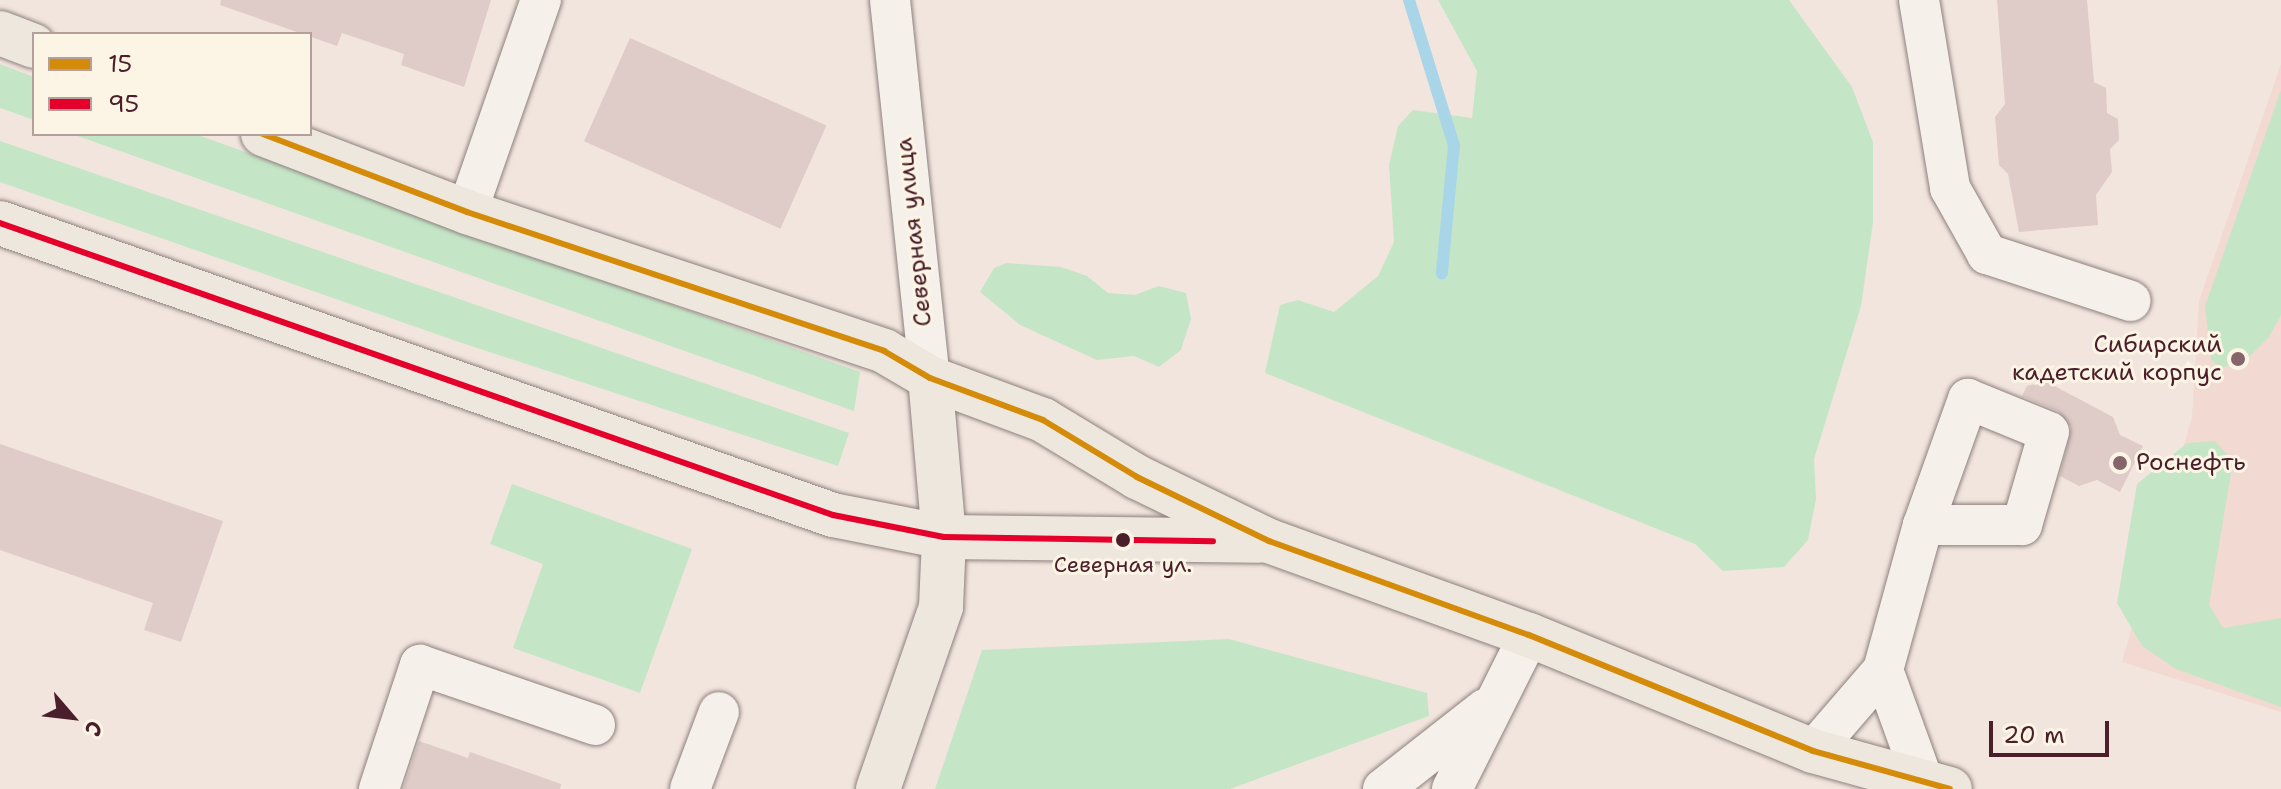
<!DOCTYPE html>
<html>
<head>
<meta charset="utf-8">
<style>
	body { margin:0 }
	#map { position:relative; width:2281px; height:789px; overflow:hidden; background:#f2e5de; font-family:"Shantell Sans",sans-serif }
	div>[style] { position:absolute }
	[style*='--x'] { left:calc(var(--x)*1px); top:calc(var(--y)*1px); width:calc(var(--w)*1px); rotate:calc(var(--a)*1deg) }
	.built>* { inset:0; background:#f2d9d1 }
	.green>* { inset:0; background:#c4e6c7 }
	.stream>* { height:12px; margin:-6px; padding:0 6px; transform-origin:6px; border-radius:6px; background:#a9d5e8 }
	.building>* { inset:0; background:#dfcbc8; transform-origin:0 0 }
	.roads { filter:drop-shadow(0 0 2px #8e807f) drop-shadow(0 0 2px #8e807f) }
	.minor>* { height:40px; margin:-20px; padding:0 20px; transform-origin:20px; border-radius:20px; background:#f5f0ea }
	.major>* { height:44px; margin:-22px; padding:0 22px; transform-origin:22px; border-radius:22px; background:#ede7dd }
	.bus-1>* { height:6px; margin:-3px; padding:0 3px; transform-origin:3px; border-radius:3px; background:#d48b09 }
	.bus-2>* { height:6px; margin:-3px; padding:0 3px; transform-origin:3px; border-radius:3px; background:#e4002b }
	.dots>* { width:22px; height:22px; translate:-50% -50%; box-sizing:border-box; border:4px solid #fcf5e5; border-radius:50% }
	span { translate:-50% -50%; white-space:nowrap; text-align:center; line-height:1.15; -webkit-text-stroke:6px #fcf5e5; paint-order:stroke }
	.bus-label { font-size:22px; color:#4a1f2b }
	.street-label { font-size:24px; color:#4a1f2b }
	.poi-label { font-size:24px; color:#4a1f2b }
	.right { translate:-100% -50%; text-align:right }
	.left { translate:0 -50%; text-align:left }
	.legend { position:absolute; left:32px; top:32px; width:280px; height:104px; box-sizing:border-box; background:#fcf5e5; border:2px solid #b59f9b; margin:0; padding:10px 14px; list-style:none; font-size:24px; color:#4a1f2b }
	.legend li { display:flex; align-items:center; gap:16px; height:40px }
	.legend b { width:40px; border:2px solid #b59f9b }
	.north { position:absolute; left:32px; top:677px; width:80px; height:80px; -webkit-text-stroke:6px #fcf5e5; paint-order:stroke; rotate:118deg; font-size:22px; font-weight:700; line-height:32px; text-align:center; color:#4a1f2b }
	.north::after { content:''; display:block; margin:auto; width:28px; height:36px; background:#4a1f2b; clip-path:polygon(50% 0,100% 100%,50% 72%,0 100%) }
	.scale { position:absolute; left:1989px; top:721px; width:120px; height:36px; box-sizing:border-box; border:4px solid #4a1f2b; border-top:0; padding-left:10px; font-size:24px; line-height:28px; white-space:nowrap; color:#4a1f2b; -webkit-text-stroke:6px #fcf5e5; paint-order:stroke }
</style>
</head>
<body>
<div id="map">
	<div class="built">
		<i style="clip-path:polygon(2281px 64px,2281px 712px,2122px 662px,2192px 417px,2199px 301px)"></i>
	</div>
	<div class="green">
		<i style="clip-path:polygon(1438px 0,1789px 0,1852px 87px,1873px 142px,1873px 222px,1861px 306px,1814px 459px,1816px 499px,1808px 540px,1784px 567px,1723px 571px,1695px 544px,1265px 373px,1280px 305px,1298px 300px,1334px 312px,1378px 276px,1394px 242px,1389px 165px,1398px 126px,1413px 110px,1472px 118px,1477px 71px)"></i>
		<i style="clip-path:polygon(0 64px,34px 77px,34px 120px,0 108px)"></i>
		<i style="clip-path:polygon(2281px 90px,2281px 315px,2269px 337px,2249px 357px,2222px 368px,2211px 360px,2205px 306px)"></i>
		<i style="clip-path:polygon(72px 134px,195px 134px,860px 372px,854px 411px)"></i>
		<i style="clip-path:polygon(0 141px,849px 433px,838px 466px,459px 342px,0 182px)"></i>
		<i style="clip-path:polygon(1006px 263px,1061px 267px,1087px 276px,1108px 293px,1135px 295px,1159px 286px,1186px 293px,1191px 319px,1181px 350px,1159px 367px,1134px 356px,1097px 360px,1020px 325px,980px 292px,994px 268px)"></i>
		<i style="clip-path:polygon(2215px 441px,2233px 461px,2209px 605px,2223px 628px,2281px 618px,2281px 707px,2176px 669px,2142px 646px,2117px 603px,2137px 484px,2187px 443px)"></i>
		<i style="clip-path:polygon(512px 484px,692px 549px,640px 693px,513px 648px,543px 564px,490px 544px)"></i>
		<i style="clip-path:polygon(1229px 639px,1427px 693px,1429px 716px,1230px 789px,935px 789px,982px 650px)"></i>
	</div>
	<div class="stream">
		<i style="--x:1409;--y:0;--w:152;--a:72.8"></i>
		<i style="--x:1454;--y:145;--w:129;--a:95.4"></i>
	</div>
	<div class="building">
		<i style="clip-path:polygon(221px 0,491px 0,464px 87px,401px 65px,404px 54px,342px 33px,337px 46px,220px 5px)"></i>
		<i style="clip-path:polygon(1997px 0,2087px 0,2094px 82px,2106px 88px,2107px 113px,2118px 119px,2119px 140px,2110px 149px,2112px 172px,2096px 195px,2098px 225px,2019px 232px,2008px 174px,1999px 165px,1995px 117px,2005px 104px)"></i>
		<i style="left:630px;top:38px;width:215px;height:113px;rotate:24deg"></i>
		<i style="clip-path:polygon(2045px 381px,2113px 417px,2120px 435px,2143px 446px,2120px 492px,2097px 480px,2079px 486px,2060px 476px,2071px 427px,2058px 411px,2022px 396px,2027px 386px)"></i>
		<i style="clip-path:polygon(0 444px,223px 521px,181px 642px,144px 630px,153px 603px,0 550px)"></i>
		<i style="clip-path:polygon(419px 741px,468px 758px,470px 752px,561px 784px,560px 789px,403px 789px)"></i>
	</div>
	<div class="roads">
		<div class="minor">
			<i style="--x:890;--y:0;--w:380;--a:84"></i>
			<i style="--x:1919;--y:0;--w:191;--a:80.6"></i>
			<i style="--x:1950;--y:188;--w:76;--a:60.7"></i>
			<i style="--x:1987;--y:254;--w:151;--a:18.1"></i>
			<i style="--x:467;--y:212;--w:225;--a:-70.8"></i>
			<i style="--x:1883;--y:670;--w:120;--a:70.1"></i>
			<i style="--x:1813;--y:751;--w:107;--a:-49.2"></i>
			<i style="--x:1883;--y:670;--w:150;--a:-74.6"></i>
			<i style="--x:1923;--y:525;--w:134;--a:-70.3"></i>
			<i style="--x:1968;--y:399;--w:87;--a:22.2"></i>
			<i style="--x:2049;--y:432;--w:97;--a:106.2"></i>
			<i style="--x:2022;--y:525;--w:99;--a:180"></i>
			<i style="--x:379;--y:789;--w:131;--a:-71.7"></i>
			<i style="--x:420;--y:665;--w:185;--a:18.9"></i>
			<i style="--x:690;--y:789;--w:82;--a:-69.4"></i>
			<i style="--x:1383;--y:789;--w:130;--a:-38.1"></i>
			<i style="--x:1452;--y:789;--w:172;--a:-63.4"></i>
		</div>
		<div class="major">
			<i style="--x:0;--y:33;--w:36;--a:21"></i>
			<i style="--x:263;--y:134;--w:218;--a:20.9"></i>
			<i style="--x:467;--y:212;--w:440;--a:18.4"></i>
			<i style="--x:884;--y:351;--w:53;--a:30.4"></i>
			<i style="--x:930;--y:378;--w:121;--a:20.4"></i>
			<i style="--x:1043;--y:420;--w:110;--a:31.2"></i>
			<i style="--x:1137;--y:477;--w:147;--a:25.9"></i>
			<i style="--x:1269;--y:541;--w:276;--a:19.9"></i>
			<i style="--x:1529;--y:635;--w:307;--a:22.2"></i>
			<i style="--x:1813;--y:751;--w:142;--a:15.5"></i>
			<i style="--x:0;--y:223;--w:883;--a:19.32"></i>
			<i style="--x:833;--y:515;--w:113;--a:11.2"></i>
			<i style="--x:944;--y:537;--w:314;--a:0.7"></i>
			<i style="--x:878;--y:789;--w:193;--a:-70.9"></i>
			<i style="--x:941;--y:607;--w:70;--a:-87.5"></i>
			<i style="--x:944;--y:537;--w:160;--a:-95"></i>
		</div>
	</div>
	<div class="bus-1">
		<i style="--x:263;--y:134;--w:218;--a:20.9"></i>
		<i style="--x:467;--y:212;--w:440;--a:18.4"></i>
		<i style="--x:884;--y:351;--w:53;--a:30.4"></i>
		<i style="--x:930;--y:378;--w:121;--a:20.4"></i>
		<i style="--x:1043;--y:420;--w:110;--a:31.2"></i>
		<i style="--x:1137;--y:477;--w:147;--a:25.9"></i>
		<i style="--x:1269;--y:541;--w:276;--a:19.9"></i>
		<i style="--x:1529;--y:635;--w:307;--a:22.2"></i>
		<i style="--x:1813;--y:751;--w:142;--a:15.5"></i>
	</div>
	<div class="bus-2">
		<i style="--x:0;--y:223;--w:883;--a:19.32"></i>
		<i style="--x:833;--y:515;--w:113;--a:11.2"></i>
		<i style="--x:944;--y:537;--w:269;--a:0.9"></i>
	</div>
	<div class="dots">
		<i style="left:2238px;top:359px;background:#85646a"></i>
		<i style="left:2120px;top:463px;background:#85646a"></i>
		<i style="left:1123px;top:540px;background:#4a1f2b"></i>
	</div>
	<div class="bus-label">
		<span style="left:1123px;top:565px">Северная ул.</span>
	</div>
	<div class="street-label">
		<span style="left:914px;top:232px;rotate:-96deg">Северная улица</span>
	</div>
	<div class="poi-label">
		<span class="right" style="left:2222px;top:359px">Сибирский<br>кадетский корпус</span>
		<span class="left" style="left:2136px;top:463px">Роснефть</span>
	</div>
	<ul class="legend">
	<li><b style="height:10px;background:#d48b09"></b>15</li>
	<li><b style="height:10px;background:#e4002b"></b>95</li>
	</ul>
	<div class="north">С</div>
	<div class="scale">20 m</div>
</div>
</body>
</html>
